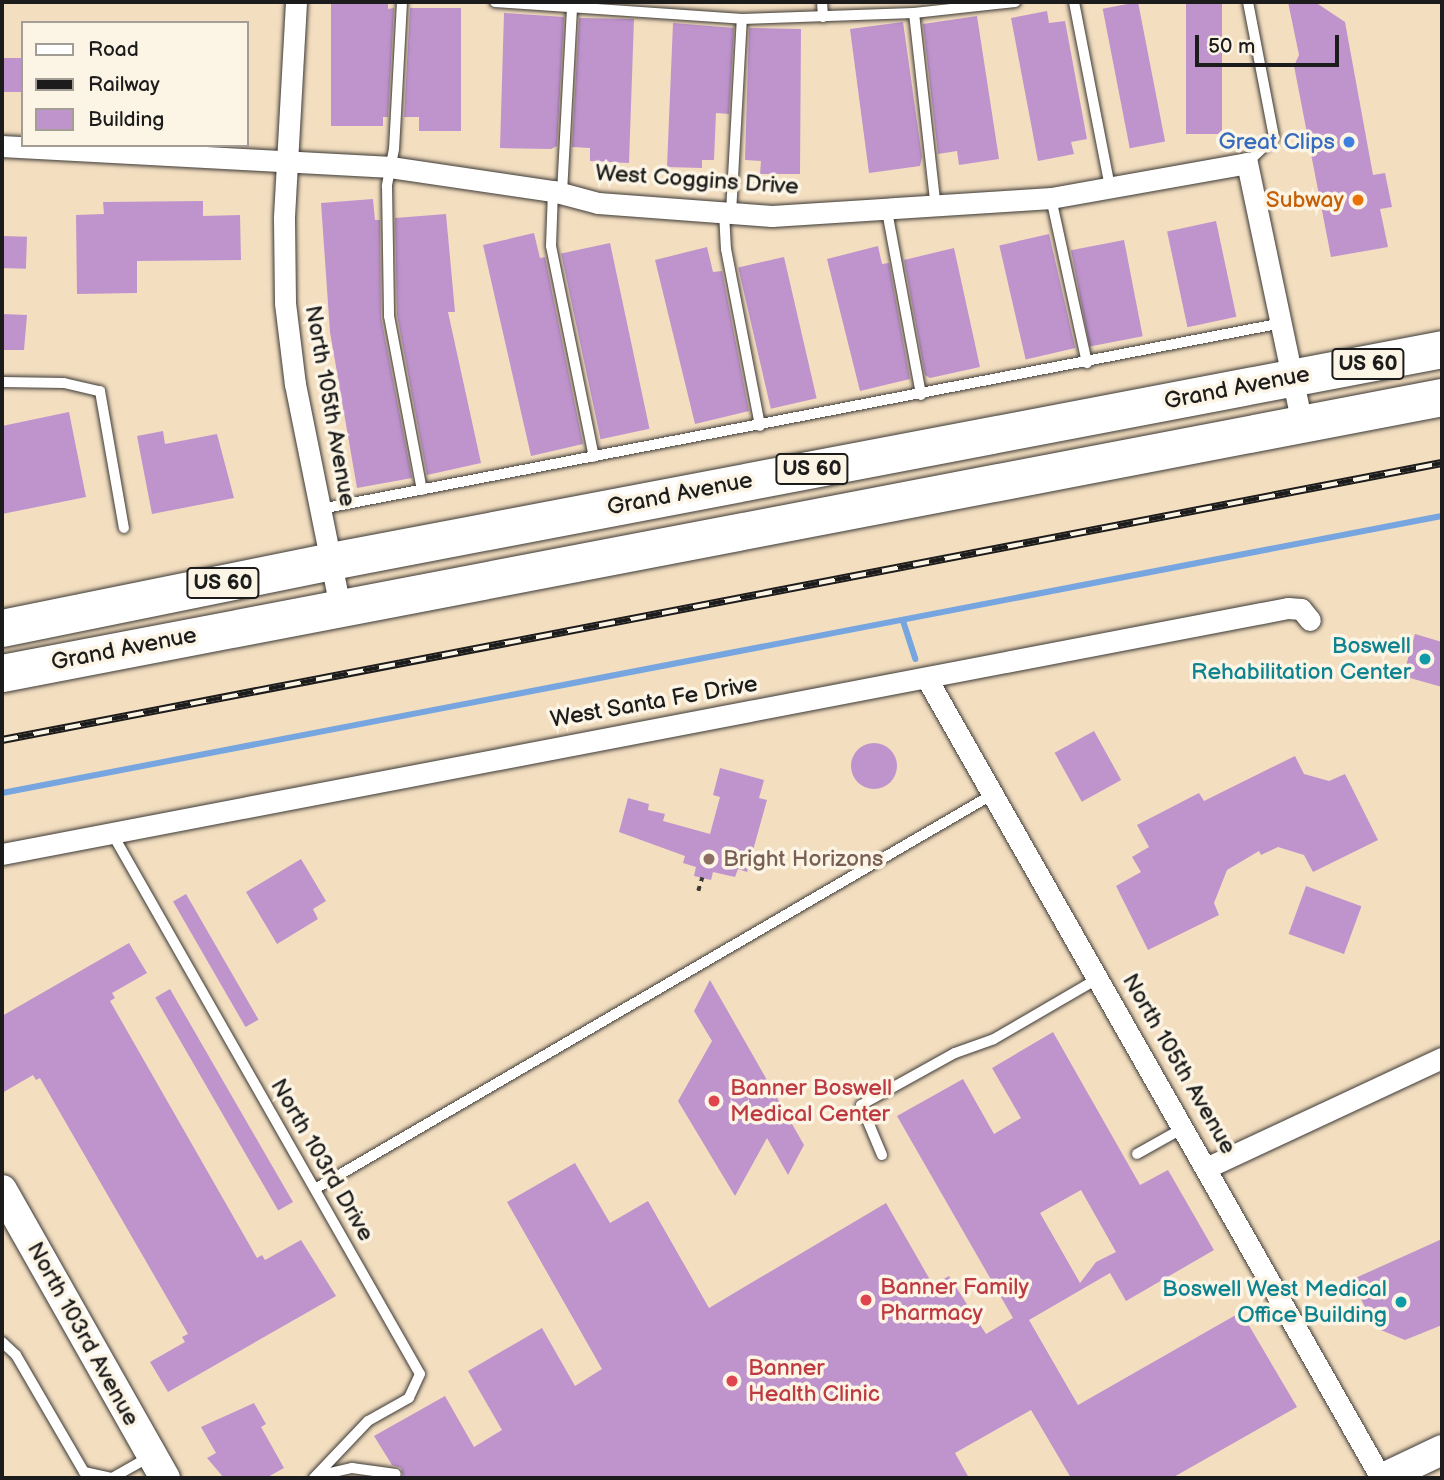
<!DOCTYPE html>
<html>
<head>
<meta charset="utf-8">
<style>
	body { margin:0 }
	#map { position:relative; width:1444px; height:1480px; overflow:hidden; background:#f3dec0; font-family:"Balsamiq Sans",sans-serif }
	div>[style] { position:absolute }
	[style*='--x'] { left:calc(var(--x)*1px); top:calc(var(--y)*1px); width:calc(var(--w)*1px); rotate:calc(var(--a)*1deg) }
	.stream>* { height:6px; margin:-3px; padding:0 3px; transform-origin:3px; border-radius:3px; background:#76a5df }
	.building>* { inset:0; background:#bf94cd; transform-origin:0 0 }
	.round { border-radius:50% }
	.path>* { height:3.5px; margin-top:-1.75px; transform-origin:0; background:repeating-linear-gradient(90deg,#3c3935 0 5px,transparent 0 10px) }
	.roads { filter:drop-shadow(0 0 2px #3c3935) drop-shadow(0 0 2px #3c3935) }
	.lane>* { height:10px; margin:-5px; padding:0 5px; transform-origin:5px; border-radius:5px; background:#fff }
	.street>* { height:21px; margin:-10.5px; padding:0 10.5px; transform-origin:10.5px; border-radius:10.5px; background:#fff }
	.secondary>* { height:30px; margin:-15px; padding:0 15px; transform-origin:15px; border-radius:15px; background:#fff }
	.highway>* { height:37px; margin:-18.5px; padding:0 18.5px; transform-origin:18.5px; border-radius:18.5px; background:#fff }
	.rail>* { height:8px; margin-top:-4px; transform-origin:0; background:repeating-linear-gradient(90deg,#fcf5e5 0 16px,#1c1c1c 0 32px); box-sizing:border-box; border-block:2px solid #1c1c1c }
	.dots>* { width:19px; height:19px; translate:-50% -50%; box-sizing:border-box; border:4px solid #fcf5e5; border-radius:50% }
	span { translate:-50% -50%; white-space:nowrap; text-align:center; line-height:1.15; -webkit-text-stroke:7px #fcf5e5; paint-order:stroke }
	.shield-label span { padding:2px 5px; background:#fcf5e5; border:2px solid; border-radius:5px; -webkit-text-stroke-width:0 }
	.shield-label { font-size:21px; color:#1c1c1c; font-weight:700 }
	.shop-label { font-size:23px; color:#366cbe }
	.right { translate:-100% -50%; text-align:right }
	.street-label { font-size:23px; color:#1c1c1c }
	.food-label { font-size:23px; color:#c56008 }
	.culture-label { font-size:23px; color:#0d838f }
	.education-label { font-size:23px; color:#785e54 }
	.left { translate:0 -50%; text-align:left }
	.health-label { font-size:23px; color:#be3a42 }
	.frame { position:absolute; inset:0; border:4px solid #1c1c1c; pointer-events:none }
	.legend { position:absolute; left:21px; top:21px; width:228px; height:126px; box-sizing:border-box; background:#fcf5e5; border:2px solid #a29e95; margin:0; padding:9px 12px; list-style:none; font-size:21px; color:#1c1c1c }
	.legend li { display:flex; align-items:center; gap:14px; height:35px }
	.legend b { width:35px; border:2px solid #a29e95 }
	.scale { position:absolute; left:1195px; top:35px; width:144px; height:32px; box-sizing:border-box; border:4px solid #1c1c1c; border-top:0; padding-left:9px; font-size:21px; line-height:24px; white-space:nowrap; color:#1c1c1c; -webkit-text-stroke:5px #fcf5e5; paint-order:stroke }
</style>
</head>
<body>
<div id="map">
	<div class="stream">
		<i style="--x:903;--y:621;--w:40;--a:72"></i>
		<i style="--x:2;--y:793;--w:1466;--a:-10.89"></i>
	</div>
	<div class="building">
		<i style="left:1138px;top:2px;width:142px;height:36px;rotate:79deg"></i>
		<i style="left:1186px;top:2px;width:36px;height:132px"></i>
		<i style="clip-path:polygon(1288px 2px,1315px 2px,1345px 22px,1373px 175px,1385px 173px,1392px 207px,1380px 209px,1388px 247px,1331px 257px,1294px 66px,1299px 55px)"></i>
		<i style="clip-path:polygon(331px 3px,388px 3px,388px 9px,394px 8px,388px 117px,383px 117px,383px 126px,331px 126px)"></i>
		<i style="clip-path:polygon(410px 8px,461px 8px,461px 131px,419px 131px,419px 117px,404px 117px)"></i>
		<i style="clip-path:polygon(1047px 11px,1049px 23px,1065px 21px,1087px 139px,1071px 142px,1074px 154px,1038px 161px,1011px 18px)"></i>
		<i style="clip-path:polygon(504px 13px,564px 17px,557px 146px,551px 149px,500px 148px)"></i>
		<i style="clip-path:polygon(977px 16px,999px 159px,959px 165px,957px 151px,938px 154px,923px 24px)"></i>
		<i style="clip-path:polygon(579px 18px,634px 19px,629px 163px,590px 161px,590px 148px,572px 147px)"></i>
		<i style="clip-path:polygon(903px 22px,922px 157px,920px 166px,869px 173px,850px 29px)"></i>
		<i style="clip-path:polygon(673px 23px,734px 28px,729px 114px,716px 113px,714px 160px,702px 160px,702px 168px,667px 167px)"></i>
		<i style="clip-path:polygon(749px 28px,801px 29px,800px 174px,760px 174px,761px 161px,745px 160px)"></i>
		<i style="left:2px;top:58px;width:21px;height:34px"></i>
		<i style="clip-path:polygon(373px 199px,375px 220px,380px 220px,381px 317px,412px 478px,357px 488px,330px 332px,321px 203px)"></i>
		<i style="clip-path:polygon(203px 201px,203px 216px,240px 215px,241px 260px,137px 261px,137px 293px,77px 294px,76px 215px,104px 214px,103px 202px)"></i>
		<i style="clip-path:polygon(446px 214px,455px 312px,448px 312px,481px 463px,427px 475px,397px 315px,395px 218px)"></i>
		<i style="left:1216px;top:221px;width:98px;height:50px;rotate:78deg"></i>
		<i style="clip-path:polygon(534px 233px,540px 258px,545px 257px,583px 444px,531px 456px,483px 245px)"></i>
		<i style="left:1049px;top:234px;width:117px;height:51px;rotate:77deg"></i>
		<i style="left:2px;top:236px;width:25px;height:32px;rotate:2deg"></i>
		<i style="left:1124px;top:240px;width:98px;height:54px;rotate:79deg"></i>
		<i style="left:610px;top:243px;width:190px;height:50px;rotate:78deg"></i>
		<i style="clip-path:polygon(878px 246px,882px 264px,889px 263px,910px 379px,860px 391px,827px 259px)"></i>
		<i style="clip-path:polygon(707px 247px,713px 272px,722px 271px,749px 411px,695px 424px,655px 260px)"></i>
		<i style="clip-path:polygon(954px 248px,980px 367px,930px 378px,925px 375px,904px 260px)"></i>
		<i style="left:784px;top:257px;width:145px;height:47px;rotate:77deg"></i>
		<i style="clip-path:polygon(2px 314px,27px 315px,24px 350px,2px 350px)"></i>
		<i style="clip-path:polygon(69px 412px,86px 497px,2px 514px,2px 426px)"></i>
		<i style="clip-path:polygon(163px 431px,165px 444px,217px 434px,234px 498px,152px 514px,137px 436px)"></i>
		<i style="clip-path:polygon(1415px 634px,1442px 642px,1442px 687px,1403px 676px)"></i>
		<i style="left:1094px;top:731px;width:56px;height:45px;rotate:61deg"></i>
		<i class="round" style="left:851px;top:743px;width:46px;height:46px"></i>
		<i style="clip-path:polygon(1295px 756px,1304px 774px,1329px 781px,1345px 774px,1378px 840px,1313px 872px,1304px 855px,1278px 847px,1261px 855px,1259px 851px,1227px 870px,1214px 903px,1219px 915px,1148px 950px,1116px 886px,1141px 872px,1132px 857px,1149px 847px,1137px 825px,1199px 793px,1204px 801px)"></i>
		<i style="clip-path:polygon(720px 768px,764px 780px,759px 798px,767px 800px,747px 872px,738px 869px,735px 877px,713px 872px,711px 880px,694px 876px,696px 867px,683px 863px,685px 856px,619px 832px,628px 798px,649px 804px,648px 810px,665px 814px,663px 821px,710px 834px,720px 797px,713px 795px)"></i>
		<i style="clip-path:polygon(301px 859px,326px 901px,313px 909px,318px 919px,277px 944px,246px 892px)"></i>
		<i style="left:1306px;top:886px;width:59px;height:51px;rotate:20deg"></i>
		<i style="left:186px;top:894px;width:145px;height:15px;rotate:60deg"></i>
		<i style="clip-path:polygon(129px 943px,147px 973px,112px 993px,115px 998px,110px 1001px,257px 1258px,262px 1255px,265px 1260px,301px 1240px,336px 1296px,168px 1392px,150px 1362px,185px 1342px,182px 1337px,188px 1334px,40px 1078px,36px 1080px,33px 1075px,2px 1093px,2px 1016px)"></i>
		<i style="clip-path:polygon(710px 980px,804px 1145px,788px 1175px,767px 1138px,735px 1196px,678px 1101px,712px 1041px,694px 1011px)"></i>
		<i style="left:170px;top:989px;width:246px;height:17px;rotate:60deg"></i>
		<i style="clip-path:polygon(evenodd,1053px 1032px,1140px 1185px,1168px 1170px,1214px 1250px,1126px 1301px,1110px 1273px,1029px 1320px,1078px 1405px,1241px 1312px,1297px 1407px,1172px 1478px,1071px 1478px,1031px 1410px,955px 1453px,969px 1478px,403px 1478px,401px 1468px,392px 1465px,374px 1436px,445px 1396px,474px 1447px,502px 1430px,468px 1371px,542px 1328px,575px 1386px,602px 1369px,507px 1202px,575px 1163px,610px 1223px,648px 1201px,709px 1308px,886px 1203px,933px 1285px,949px 1276px,986px 1334px,1013px 1318px,897px 1116px,963px 1079px,994px 1134px,1021px 1118px,992px 1068px,1053px 1032px,1081px 1190px,1116px 1252px,1096px 1262px,1080px 1283px,1040px 1213px,1081px 1190px)"></i>
		<i style="clip-path:polygon(1442px 1239px,1442px 1325px,1405px 1340px,1376px 1328px,1351px 1280px)"></i>
		<i style="clip-path:polygon(254px 1403px,266px 1424px,261px 1427px,284px 1468px,266px 1478px,224px 1478px,207px 1458px,216px 1453px,201px 1427px)"></i>
	</div>
	<div class="path">
		<i style="--x:698;--y:891;--w:14;--a:-73"></i>
	</div>
	<div class="roads">
		<div class="lane">
			<i style="--x:402;--y:2;--w:147;--a:93.1"></i>
			<i style="--x:394;--y:149;--w:38;--a:101"></i>
			<i style="--x:387;--y:186;--w:130;--a:89.1"></i>
			<i style="--x:389;--y:316;--w:177;--a:79.3"></i>
			<i style="--x:495;--y:2;--w:248;--a:3.9"></i>
			<i style="--x:742;--y:19;--w:172;--a:-2"></i>
			<i style="--x:914;--y:13;--w:102;--a:-6.2"></i>
			<i style="--x:822;--y:2;--w:15;--a:86"></i>
			<i style="--x:1074;--y:2;--w:189;--a:79"></i>
			<i style="--x:914;--y:13;--w:196;--a:83.6"></i>
			<i style="--x:1247;--y:163;--w:37;--a:-44"></i>
			<i style="--x:1274;--y:137;--w:137;--a:-100.9"></i>
			<i style="--x:553;--y:191;--w:55;--a:92.1"></i>
			<i style="--x:551;--y:246;--w:215;--a:78.5"></i>
			<i style="--x:562;--y:193;--w:186;--a:-86.9"></i>
			<i style="--x:1051;--y:198;--w:169;--a:77.7"></i>
			<i style="--x:887;--y:211;--w:187;--a:79.5"></i>
			<i style="--x:724;--y:212;--w:37;--a:87"></i>
			<i style="--x:726;--y:249;--w:180;--a:79.1"></i>
			<i style="--x:731;--y:213;--w:194;--a:-86.8"></i>
			<i style="--x:2;--y:382;--w:62;--a:0.9"></i>
			<i style="--x:64;--y:383;--w:37;--a:13"></i>
			<i style="--x:100;--y:391;--w:139;--a:80.1"></i>
			<i style="--x:321;--y:509;--w:979;--a:-10.95"></i>
			<i style="--x:113;--y:835;--w:620;--a:60.34"></i>
			<i style="--x:420;--y:1374;--w:26;--a:115"></i>
			<i style="--x:409;--y:1398;--w:47;--a:150.7"></i>
			<i style="--x:368;--y:1421;--w:79;--a:133.5"></i>
			<i style="--x:1137;--y:1154;--w:55;--a:-29.4"></i>
			<i style="--x:882;--y:1155;--w:54;--a:-112.8"></i>
			<i style="--x:861;--y:1105;--w:107;--a:-29"></i>
			<i style="--x:955;--y:1053;--w:41;--a:-19.7"></i>
			<i style="--x:994;--y:1039;--w:121;--a:-30.2"></i>
			<i style="--x:315;--y:1189;--w:785;--a:-30.22"></i>
			<i style="--x:2;--y:1342;--w:19;--a:43"></i>
			<i style="--x:16;--y:1355;--w:135;--a:59.8"></i>
			<i style="--x:84;--y:1472;--w:29;--a:12"></i>
			<i style="--x:112;--y:1478;--w:45;--a:-29.4"></i>
			<i style="--x:321;--y:1475;--w:32;--a:-13"></i>
			<i style="--x:352;--y:1468;--w:44;--a:7.8"></i>
		</div>
		<div class="street">
			<i style="--x:296;--y:2;--w:217;--a:93.2"></i>
			<i style="--x:284;--y:219;--w:84;--a:89.3"></i>
			<i style="--x:285;--y:303;--w:82;--a:83"></i>
			<i style="--x:295;--y:384;--w:228;--a:78.6"></i>
			<i style="--x:2;--y:146;--w:389;--a:3.1"></i>
			<i style="--x:390;--y:167;--w:165;--a:8.4"></i>
			<i style="--x:553;--y:191;--w:47;--a:14.9"></i>
			<i style="--x:598;--y:203;--w:174;--a:4.3"></i>
			<i style="--x:772;--y:216;--w:280;--a:-3.7"></i>
			<i style="--x:1051;--y:198;--w:199;--a:-10.1"></i>
			<i style="--x:1247;--y:163;--w:268;--a:78.1"></i>
			<i style="--x:927;--y:679;--w:919;--a:60.39"></i>
			<i style="--x:2;--y:854;--w:1309;--a:-10.83"></i>
			<i style="--x:1288;--y:608;--w:13;--a:4"></i>
			<i style="--x:1301;--y:609;--w:14;--a:51"></i>
			<i style="--x:1208;--y:1167;--w:258;--a:-25"></i>
		</div>
		<div class="secondary">
			<i style="--x:2;--y:1190;--w:331;--a:60.5"></i>
			<i style="--x:1383;--y:1478;--w:65;--a:-25.4"></i>
		</div>
		<div class="highway">
			<i style="--x:2;--y:628;--w:336;--a:-11.5"></i>
			<i style="--x:331;--y:561;--w:1131;--a:-10.8"></i>
			<i style="--x:2;--y:673;--w:1466;--a:-10.85"></i>
		</div>
	</div>
	<div class="rail">
		<i style="--x:2;--y:740;--w:1466;--a:-10.89"></i>
	</div>
	<div class="dots">
		<i style="left:1349px;top:142px;background:#3f7fe0"></i>
		<i style="left:1358px;top:200px;background:#e8710a"></i>
		<i style="left:1425px;top:659px;background:#0f9aa8"></i>
		<i style="left:709px;top:859px;background:#8d6e63"></i>
		<i style="left:714px;top:1101px;background:#e0444e"></i>
		<i style="left:866px;top:1300px;background:#e0444e"></i>
		<i style="left:1401px;top:1302px;background:#0f9aa8"></i>
		<i style="left:732px;top:1381px;background:#e0444e"></i>
	</div>
	<div class="shield-label">
		<span style="left:1368px;top:364px">US 60</span>
		<span style="left:812px;top:469px">US 60</span>
		<span style="left:223px;top:583px">US 60</span>
	</div>
	<div class="shop-label">
		<span class="right" style="left:1335px;top:142px">Great Clips</span>
	</div>
	<div class="street-label">
		<span style="left:697px;top:180px;rotate:4deg">West Coggins Drive</span>
		<span style="left:1237px;top:388px;rotate:-11deg">Grand Avenue</span>
		<span style="left:330px;top:406px;rotate:80deg">North 105th Avenue</span>
		<span style="left:680px;top:494px;rotate:-11deg">Grand Avenue</span>
		<span style="left:124px;top:649px;rotate:-11deg">Grand Avenue</span>
		<span style="left:654px;top:702px;rotate:-10deg">West Santa Fe Drive</span>
		<span style="left:1179px;top:1064px;rotate:60deg">North 105th Avenue</span>
		<span style="left:322px;top:1160px;rotate:60deg">North 103rd Drive</span>
		<span style="left:83px;top:1334px;rotate:61deg">North 103rd Avenue</span>
	</div>
	<div class="food-label">
		<span class="right" style="left:1344px;top:200px">Subway</span>
	</div>
	<div class="culture-label">
		<span class="right" style="left:1411px;top:659px">Boswell<br>Rehabilitation Center</span>
		<span class="right" style="left:1387px;top:1302px">Boswell West Medical<br>Office Building</span>
	</div>
	<div class="education-label">
		<span class="left" style="left:723px;top:859px">Bright Horizons</span>
	</div>
	<div class="health-label">
		<span class="left" style="left:730px;top:1101px">Banner Boswell<br>Medical Center</span>
		<span class="left" style="left:880px;top:1300px">Banner Family<br>Pharmacy</span>
		<span class="left" style="left:748px;top:1381px">Banner<br>Health Clinic</span>
	</div>
	<div class="frame"></div>
	<ul class="legend">
	<li><b style="height:9px;background:#fff"></b>Road</li>
	<li><b style="height:9px;background:#1c1c1c"></b>Railway</li>
	<li><b style="height:19px;background:#bf94cd"></b>Building</li>
	</ul>
	<div class="scale">50 m</div>
</div>
</body>
</html>
